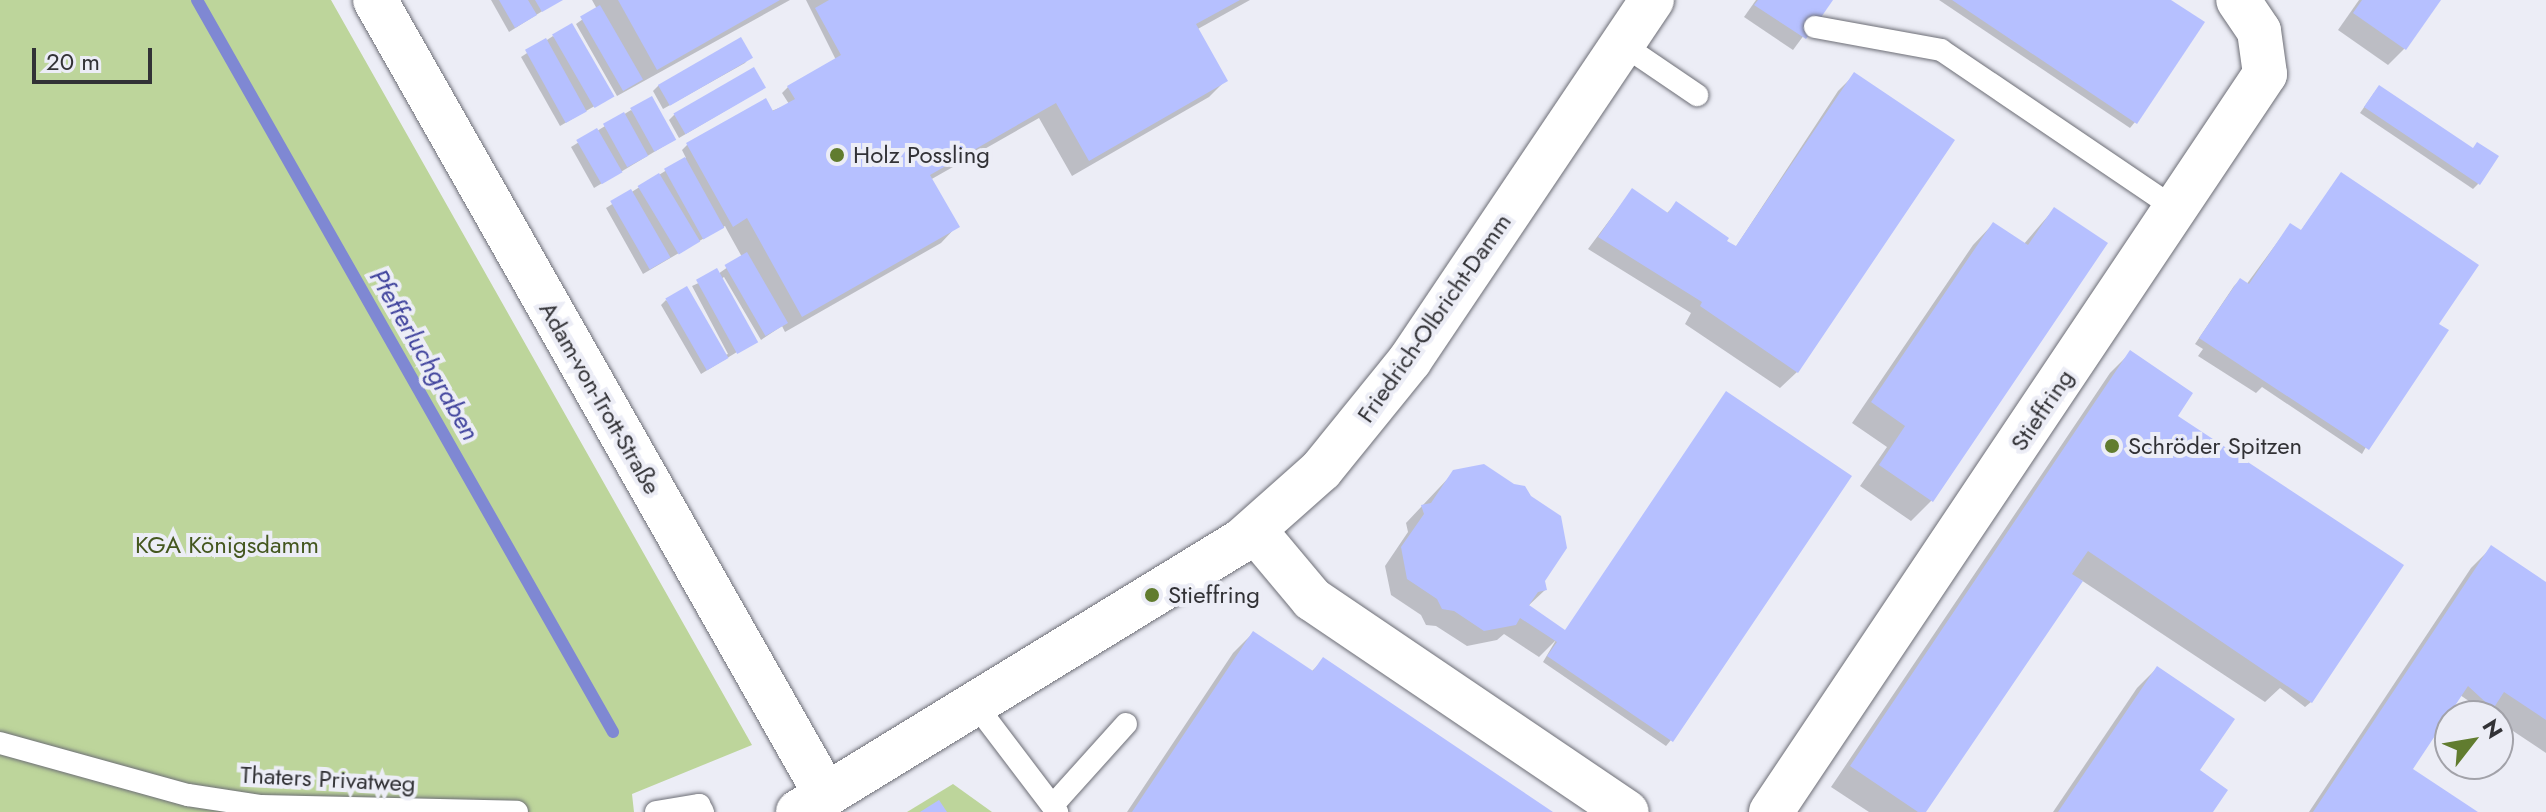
<!DOCTYPE html>
<html>
<head>
<meta charset="utf-8">
<style>
	body { margin:0 }
	#map { position:relative; width:2546px; height:812px; overflow:hidden; background:#ecedf6; font-family:Jost,sans-serif }
	div>[style] { position:absolute }
	[style*='--x'] { left:calc(var(--x)*1px); top:calc(var(--y)*1px); width:calc(var(--w)*1px); rotate:calc(var(--a)*1deg) }
	.green>* { inset:0; background:#bdd59b }
	.shadow>* { inset:0; background:#0003 }
	.stream>* { height:12px; margin:-6px; padding:0 6px; transform-origin:6px; border-radius:6px; background:#7f88d3 }
	.building>* { inset:0; background:#b6c0ff; transform-origin:0 0 }
	.roads { filter:drop-shadow(0 0 2px #6d6e76) drop-shadow(0 0 2px #6d6e76) }
	.lane>* { height:22px; margin:-11px; padding:0 11px; transform-origin:11px; border-radius:11px; background:#fff }
	.street>* { height:44px; margin:-22px; padding:0 22px; transform-origin:22px; border-radius:22px; background:#fff }
	.secondary>* { height:44px; margin:-22px; padding:0 22px; transform-origin:22px; border-radius:22px; background:#fff }
	.dots>* { width:22px; height:22px; translate:-50% -50%; box-sizing:border-box; border:4px solid #ecedf6; border-radius:50% }
	span { translate:-50% -50%; white-space:nowrap; text-align:center; line-height:1.15; -webkit-text-stroke:8px #ecedf6; paint-order:stroke }
	.poi-label { font-size:24px; color:#323236 }
	.left { translate:0 -50%; text-align:left }
	.street-label { font-size:24px; color:#323236 }
	.park-label { font-size:24px; color:#44571f }
	.water-label { font-size:26px; color:#42459e; font-style:italic }
	.north { position:absolute; left:2434px; top:700px; width:80px; height:80px; box-sizing:border-box; background:#ecedf6; border:2px solid #a2a2a9; border-radius:50%; rotate:59deg; font-size:22px; font-weight:700; line-height:32px; text-align:center; color:#323236 }
	.north::after { content:''; display:block; margin:auto; width:28px; height:36px; background:#617c2f; clip-path:polygon(50% 0,100% 100%,50% 72%,0 100%) }
	.scale { position:absolute; left:32px; top:48px; width:120px; height:36px; box-sizing:border-box; border:4px solid #323236; border-top:0; padding-left:10px; font-size:24px; line-height:28px; white-space:nowrap; color:#323236; -webkit-text-stroke:6px #ecedf6; paint-order:stroke }
</style>
</head>
<body>
<div id="map">
	<div class="green">
		<i style="clip-path:polygon(0 0,331px 0,752px 745px,632px 794px,634px 812px,0 812px)"></i>
		<i style="clip-path:polygon(953px 784px,992px 812px,907px 812px)"></i>
	</div>
	<div class="shadow">
		<i style="clip-path:polygon(491px 0,560px 0,509px 32px)"></i>
		<i style="clip-path:polygon(592px 0,790px 0,617px 96px,576px 24px,597px 9px)"></i>
		<i style="clip-path:polygon(806px 0,1250px 0,1196px 30px,1225px 81px,1209px 97px,1072px 176px,1039px 118px,930px 180px,957px 226px,941px 243px,785px 332px,782px 326px,761px 340px,724px 277px,721px 279px,755px 341px,701px 374px,661px 305px,666px 300px,725px 355px,728px 354px,692px 286px,718px 274px,742px 257px,727px 230px,725px 226px,643px 274px,606px 208px,686px 158px,682px 150px,687px 145px,789px 104px,782px 93px,788px 87px,836px 60px)"></i>
		<i style="clip-path:polygon(1756px 0,1830px 0,1793px 50px,1744px 17px)"></i>
		<i style="clip-path:polygon(1939px 0,2168px 0,2135px 122px,2130px 128px)"></i>
		<i style="clip-path:polygon(2359px 0,2438px 0,2404px 49px,2388px 65px,2338px 30px)"></i>
		<i style="clip-path:polygon(553px 36px,612px 96px,560px 126px,521px 57px)"></i>
		<i style="clip-path:polygon(740px 40px,750px 57px,745px 63px,663px 109px,653px 91px,658px 86px)"></i>
		<i style="clip-path:polygon(1854px 75px,1797px 372px,1780px 388px,1685px 324px,1691px 313px,1588px 249px,1632px 190px,1666px 214px,1676px 204px,1735px 248px,1838px 91px)"></i>
		<i style="clip-path:polygon(764px 88px,679px 138px,669px 120px,674px 115px)"></i>
		<i style="clip-path:polygon(2374px 93px,2472px 149px,2478px 184px,2473px 189px,2360px 113px)"></i>
		<i style="clip-path:polygon(631px 110px,674px 140px,594px 188px,571px 147px)"></i>
		<i style="clip-path:polygon(2341px 174px,2436px 324px,2362px 454px,2262px 387px,2256px 393px,2198px 356px,2203px 349px,2195px 344px,2234px 286px,2240px 280px,2246px 285px,2290px 225px,2300px 232px)"></i>
		<i style="clip-path:polygon(2054px 209px,1931px 501px,1911px 521px,1860px 486px,1887px 447px,1852px 423px,1973px 245px,1993px 224px,2023px 245px)"></i>
		<i style="clip-path:polygon(2130px 353px,2311px 702px,2305px 707px,2280px 688px,2265px 702px,2081px 580px,1923px 812px,1869px 812px,1831px 787px,2110px 373px)"></i>
		<i style="clip-path:polygon(1454px 472px,1543px 580px,1545px 590px,1527px 607px,1671px 740px,1666px 746px,1543px 662px,1556px 640px,1539px 657px,1504px 634px,1497px 640px,1467px 646px,1436px 626px,1426px 625px,1421px 615px,1391px 595px,1385px 566px,1408px 532px,1406px 523px)"></i>
		<i style="clip-path:polygon(2491px 548px,2546px 585px,2546px 753px,2498px 721px,2498px 716px,2491px 716px,2460px 695px,2410px 769px,2474px 812px,2309px 812px,2471px 568px)"></i>
		<i style="clip-path:polygon(1253px 633px,1311px 672px,1323px 660px,1549px 812px,1127px 812px,1233px 653px)"></i>
		<i style="clip-path:polygon(2157px 668px,2211px 812px,2053px 812px,2137px 688px)"></i>
	</div>
	<div class="stream">
		<i style="--x:197;--y:0;--w:842;--a:60.39"></i>
	</div>
	<div class="building">
		<i style="clip-path:polygon(499px 0,528px 0,537px 15px,515px 28px)"></i>
		<i style="clip-path:polygon(535px 0,563px 0,542px 12px)"></i>
		<i style="clip-path:polygon(618px 0,780px 0,657px 70px)"></i>
		<i style="clip-path:polygon(829px 0,1240px 0,1196px 24px,1228px 81px,1089px 161px,1056px 103px,930px 175px,960px 227px,802px 317px,747px 218px,733px 227px,686px 143px,766px 98px,773px 111px,795px 99px,787px 86px,841px 55px,815px 8px)"></i>
		<i style="clip-path:polygon(1758px 0,1833px 0,1806px 39px,1754px 5px)"></i>
		<i style="clip-path:polygon(1952px 0,2171px 0,2205px 22px,2137px 124px)"></i>
		<i style="clip-path:polygon(2362px 0,2441px 0,2406px 50px,2353px 13px)"></i>
		<i style="left:600px;top:5px;width:86px;height:23px;rotate:60deg"></i>
		<i style="left:572px;top:23px;width:85px;height:23px;rotate:60deg"></i>
		<i style="left:741px;top:37px;width:24px;height:96px;rotate:60deg"></i>
		<i style="left:546px;top:38px;width:84px;height:24px;rotate:61deg"></i>
		<i style="left:754px;top:67px;width:24px;height:93px;rotate:60deg"></i>
		<i style="clip-path:polygon(1854px 72px,1955px 140px,1798px 373px,1700px 306px,1702px 302px,1598px 237px,1632px 188px,1668px 213px,1676px 201px,1729px 238px,1727px 241px,1736px 246px)"></i>
		<i style="clip-path:polygon(2379px 85px,2473px 148px,2477px 142px,2499px 156px,2480px 185px,2364px 107px)"></i>
		<i style="left:652px;top:96px;width:50px;height:25px;rotate:61deg"></i>
		<i style="left:624px;top:112px;width:50px;height:24px;rotate:61deg"></i>
		<i style="left:597px;top:128px;width:51px;height:24px;rotate:60deg"></i>
		<i style="left:685px;top:157px;width:81px;height:24px;rotate:61deg"></i>
		<i style="clip-path:polygon(2341px 172px,2479px 265px,2439px 324px,2449px 330px,2369px 450px,2199px 338px,2240px 278px,2249px 284px,2290px 223px,2301px 230px)"></i>
		<i style="left:659px;top:173px;width:80px;height:25px;rotate:59deg"></i>
		<i style="left:631px;top:189px;width:79px;height:24px;rotate:60deg"></i>
		<i style="clip-path:polygon(2054px 207px,2108px 243px,1933px 502px,1879px 465px,1905px 426px,1871px 402px,1993px 222px,2028px 245px)"></i>
		<i style="left:747px;top:252px;width:82px;height:26px;rotate:60deg"></i>
		<i style="left:717px;top:268px;width:85px;height:24px;rotate:61deg"></i>
		<i style="left:687px;top:286px;width:83px;height:25px;rotate:60deg"></i>
		<i style="clip-path:polygon(2130px 350px,2193px 393px,2178px 416px,2404px 565px,2312px 703px,2088px 551px,2072px 574px,2083px 581px,1926px 812px,1918px 812px,1850px 766px)"></i>
		<i style="clip-path:polygon(1726px 391px,1852px 476px,1673px 742px,1547px 656px,1557px 642px,1520px 618px,1516px 625px,1484px 631px,1454px 611px,1442px 609px,1437px 599px,1407px 579px,1401px 547px,1424px 514px,1421px 505px,1431px 503px,1453px 470px,1484px 464px,1514px 484px,1525px 486px,1531px 496px,1561px 516px,1567px 548px,1545px 581px,1547px 590px,1538px 592px,1529px 605px,1565px 630px)"></i>
		<i style="clip-path:polygon(2491px 545px,2546px 582px,2546px 720px,2504px 692px,2493px 709px,2468px 686px,2413px 769px,2478px 812px,2313px 812px)"></i>
		<i style="clip-path:polygon(1253px 631px,1313px 671px,1323px 657px,1553px 812px,1132px 812px)"></i>
		<i style="clip-path:polygon(2157px 666px,2235px 719px,2200px 770px,2228px 790px,2213px 812px,2058px 812px)"></i>
		<i style="clip-path:polygon(939px 800px,947px 812px,920px 812px)"></i>
	</div>
	<div class="roads">
		<div class="lane">
			<i style="--x:1815;--y:27;--w:128;--a:10.3"></i>
			<i style="--x:1941;--y:50;--w:285;--a:34.1"></i>
			<i style="--x:1622;--y:44;--w:91;--a:34.2"></i>
			<i style="--x:975;--y:704;--w:136;--a:52.8"></i>
			<i style="--x:0;--y:743;--w:195;--a:15.5"></i>
			<i style="--x:188;--y:795;--w:74;--a:8.6"></i>
			<i style="--x:261;--y:806;--w:256;--a:1.3"></i>
			<i style="--x:1053;--y:805;--w:109;--a:-48"></i>
			<i style="--x:656;--y:812;--w:44;--a:-9.2"></i>
			<i style="--x:699;--y:805;--w:8;--a:60"></i>
		</div>
		<div class="street">
			<i style="--x:375;--y:0;--w:914;--a:60.43"></i>
			<i style="--x:1255;--y:531;--w:89;--a:50"></i>
			<i style="--x:1312;--y:599;--w:380;--a:34.1"></i>
			<i style="--x:1771;--y:812;--w:888;--a:-56.2"></i>
			<i style="--x:2265;--y:74;--w:43;--a:-97.9"></i>
			<i style="--x:2259;--y:31;--w:37;--a:-124"></i>
		</div>
		<div class="secondary">
			<i style="--x:798;--y:812;--w:519;--a:-31.46"></i>
			<i style="--x:1241;--y:541;--w:107;--a:-41.6"></i>
			<i style="--x:1321;--y:470;--w:141;--a:-51"></i>
			<i style="--x:1410;--y:360;--w:434;--a:-56.1"></i>
		</div>
	</div>
	<div class="dots">
		<i style="left:837px;top:155px;background:#617c2f"></i>
		<i style="left:2112px;top:446px;background:#617c2f"></i>
		<i style="left:1152px;top:595px;background:#617c2f"></i>
	</div>
	<div class="poi-label">
		<span class="left" style="left:853px;top:155px">Holz Possling</span>
		<span class="left" style="left:2128px;top:446px">Schröder Spitzen</span>
		<span class="left" style="left:1168px;top:595px">Stieffring</span>
	</div>
	<div class="street-label">
		<span style="left:1434px;top:318px;rotate:-55deg">Friedrich-Olbricht-Damm</span>
		<span style="left:600px;top:398px;rotate:60deg">Adam-von-Trott-Straße</span>
		<span style="left:2042px;top:410px;rotate:-56deg">Stieffring</span>
		<span style="left:328px;top:779px;rotate:3deg">Thaters Privatweg</span>
	</div>
	<div class="park-label">
		<span style="left:227px;top:545px">KGA Königsdamm</span>
	</div>
	<div class="water-label">
		<span style="left:424px;top:355px;rotate:60deg">Pfefferluchgraben</span>
	</div>
	<div class="north">N</div>
	<div class="scale">20 m</div>
</div>
</body>
</html>
